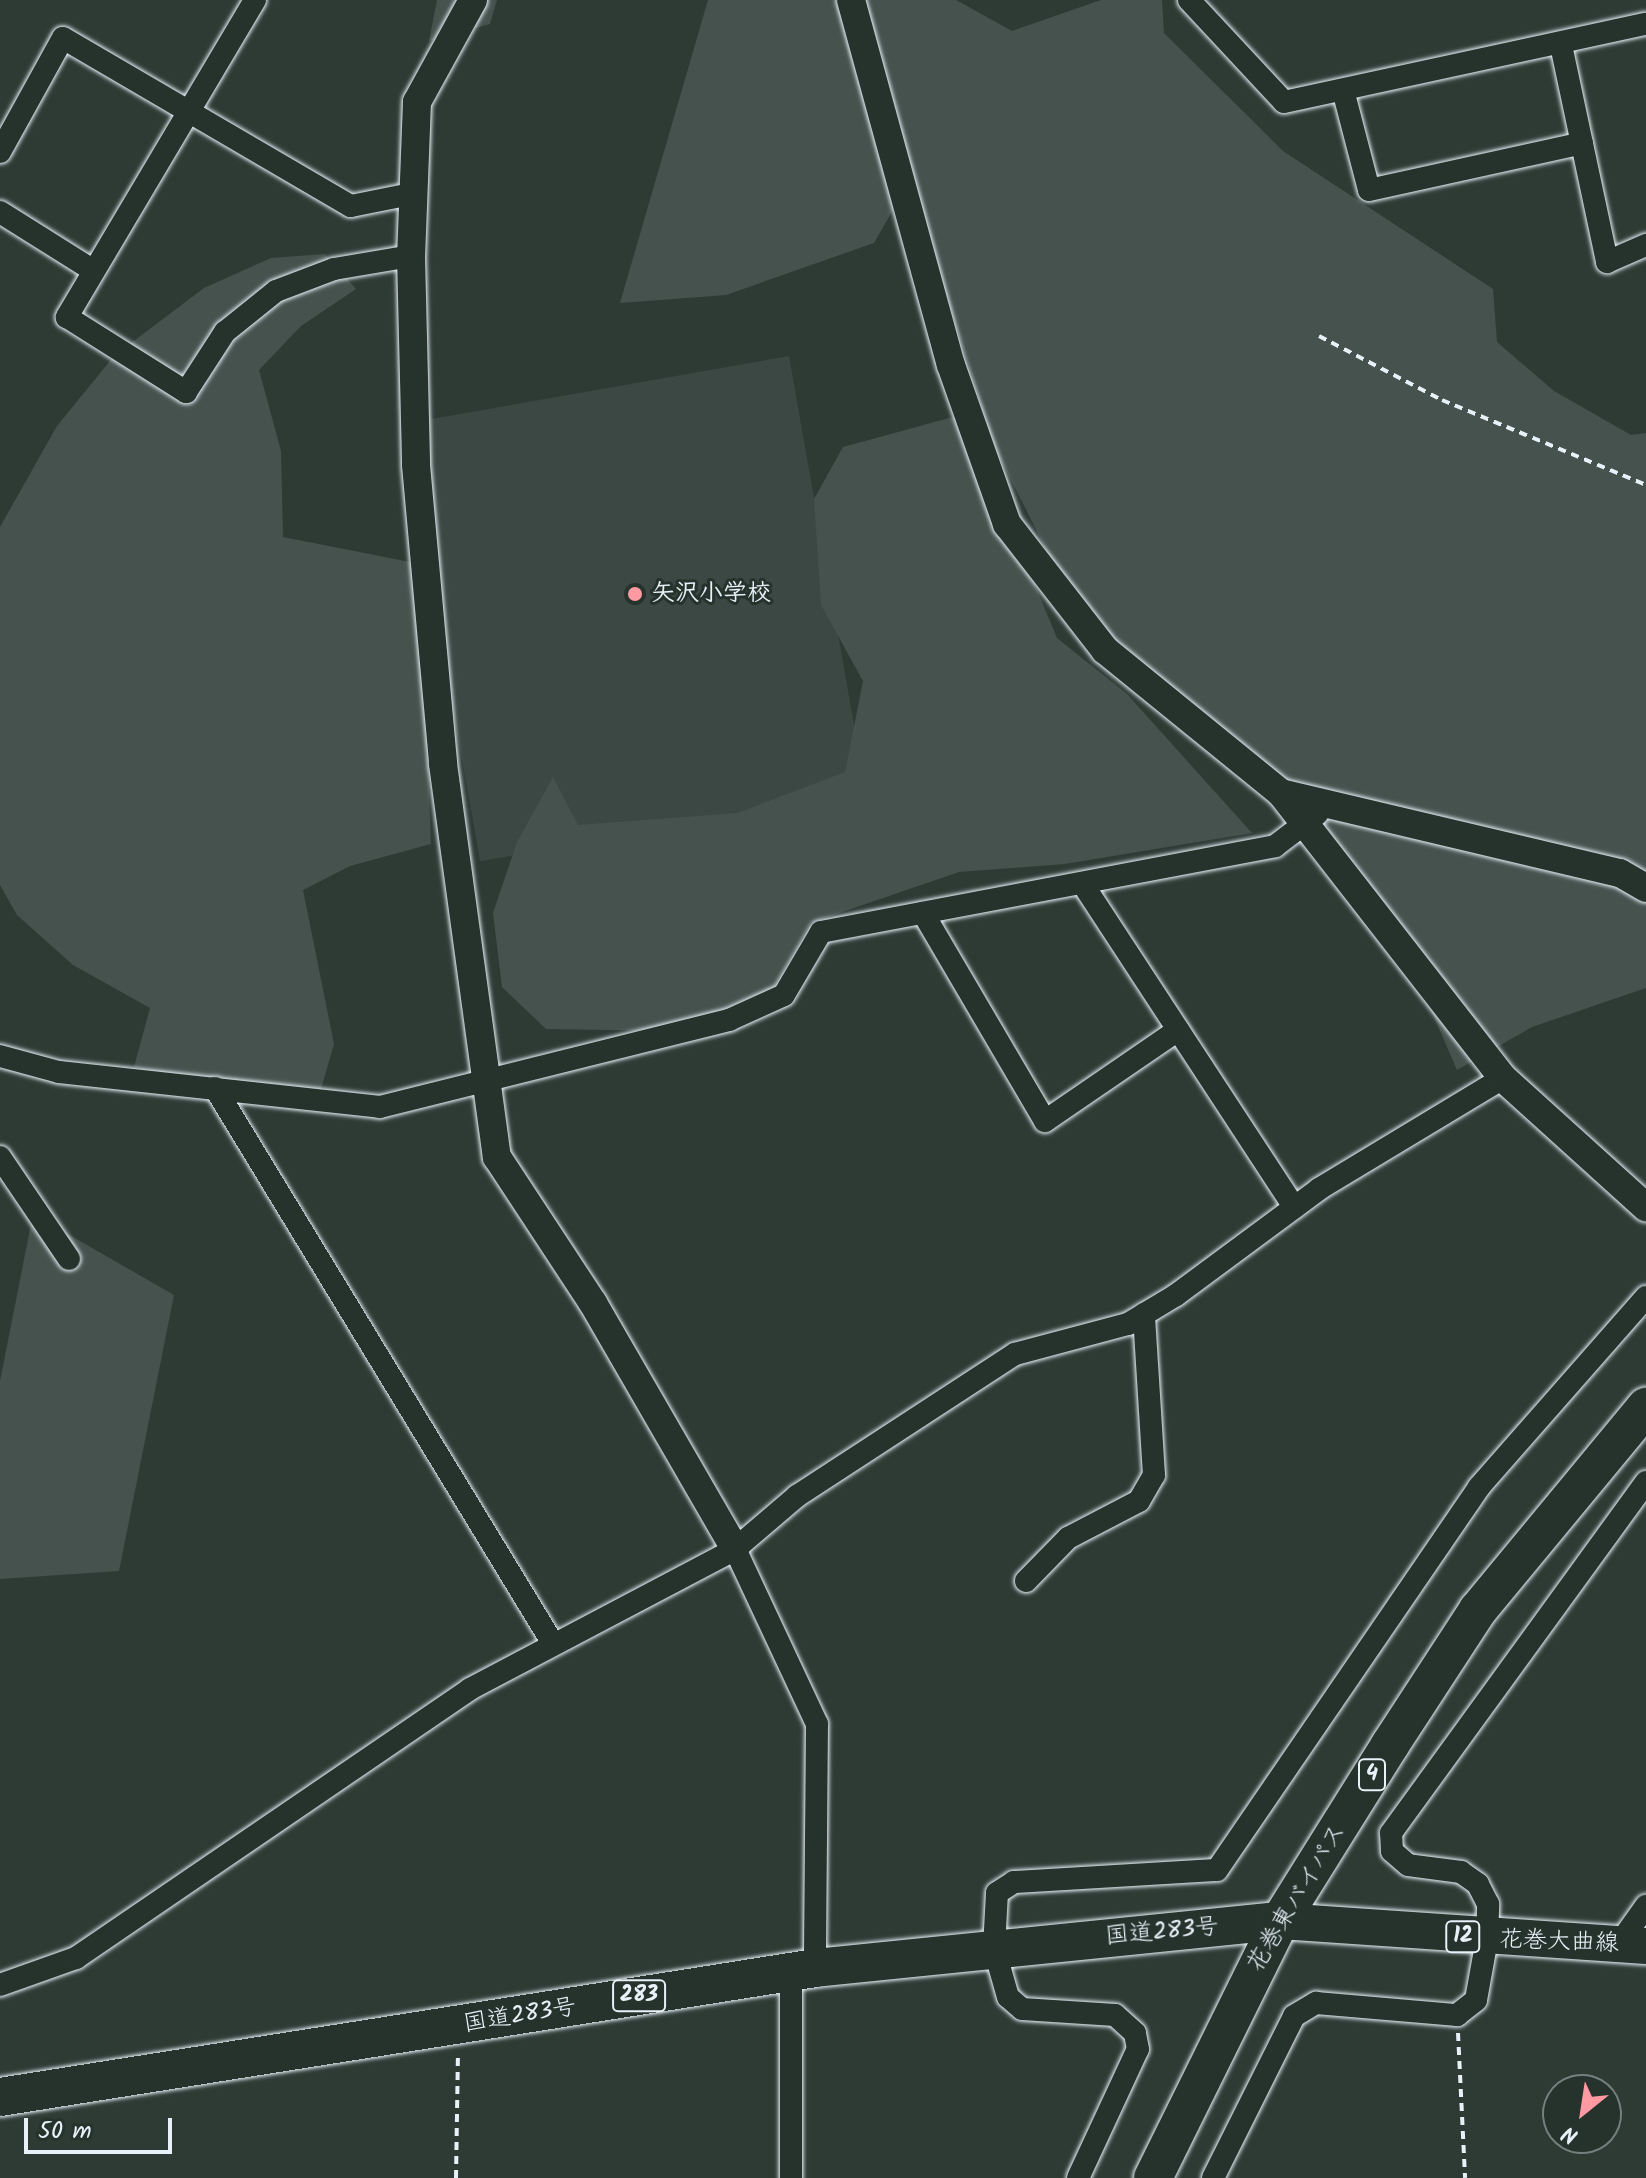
<!DOCTYPE html>
<html>
<head>
<meta charset="utf-8">
<style>
	body { margin:0 }
	#map { position:relative; width:1646px; height:2178px; overflow:hidden; background:#2e3b35; font-family:Kalam,"Klee One",sans-serif }
	div>[style] { position:absolute }
	[style*='--x'] { left:calc(var(--x)*1px); top:calc(var(--y)*1px); width:calc(var(--w)*1px); rotate:calc(var(--a)*1deg) }
	.built>* { inset:0; background:#3b4843; transform-origin:0 0 }
	.green>* { inset:0; background:#45524e }
	.path>* { height:4px; margin-top:-2px; transform-origin:0; background:repeating-linear-gradient(90deg,#e8f1f8 0 8px,transparent 0 14px) }
	.roads { filter:drop-shadow(0 0 2px #e8f1f8) drop-shadow(0 0 2px #e8f1f8) }
	.minor>* { height:22px; margin:-11px; padding:0 11px; transform-origin:11px; border-radius:11px; background:#26332d }
	.tertiary>* { height:28px; margin:-14px; padding:0 14px; transform-origin:14px; border-radius:14px; background:#26332d }
	.primary>* { height:36px; margin:-18px; padding:0 18px; transform-origin:18px; border-radius:18px; background:#26332d }
	.trunk>* { height:38px; margin:-19px; padding:0 19px; transform-origin:19px; border-radius:19px; background:#26332d }
	.dots>* { width:22px; height:22px; translate:-50% -50%; box-sizing:border-box; border:4px solid #26332d; border-radius:50% }
	span { translate:-50% -50%; white-space:nowrap; text-align:center; line-height:1.15; -webkit-text-stroke:6px #26332d; paint-order:stroke }
	.shield-label span { padding:2px 6px; background:#26332d; border:2px solid; border-radius:6px; -webkit-text-stroke-width:0 }
	.shield-label { font-size:22px; color:#e8f1f8; font-weight:700 }
	.poi-label { font-size:24px; color:#e8f1f8; font-weight:700 }
	.left { translate:0 -50%; text-align:left }
	.street-label { font-size:24px; color:#e8f1f8 }
	.north { position:absolute; left:1542px; top:2074px; width:80px; height:80px; box-sizing:border-box; background:#26332d; border:2px solid #747f7e; border-radius:50%; rotate:210deg; font-size:22px; font-weight:700; line-height:32px; text-align:center; color:#e8f1f8 }
	.north::after { content:''; display:block; margin:auto; width:28px; height:36px; background:#ff9aa2; clip-path:polygon(50% 0,100% 100%,50% 72%,0 100%) }
	.scale { position:absolute; left:24px; top:2118px; width:148px; height:36px; box-sizing:border-box; border:4px solid #e8f1f8; border-top:0; padding-left:10px; font-size:24px; line-height:28px; white-space:nowrap; color:#e8f1f8; -webkit-text-stroke:6px #26332d; paint-order:stroke }
</style>
</head>
<body>
<div id="map">
	<div class="built">
		<i style="left:789px;top:356px;width:444px;height:392px;rotate:80deg"></i>
	</div>
	<div class="green">
		<i style="clip-path:polygon(437px 0,497px 0,490px 24px,429px 41px)"></i>
		<i style="clip-path:polygon(708px 0,956px 0,1012px 31px,1101px 0,1162px 0,1164px 33px,1283px 151px,1493px 289px,1497px 342px,1554px 391px,1631px 435px,1646px 433px,1646px 988px,1532px 1027px,1457px 1070px,1398px 934px,1067px 591px,995px 448px,910px 180px,874px 243px,726px 295px,620px 303px)"></i>
		<i style="clip-path:polygon(325px 254px,356px 289px,301px 326px,259px 370px,281px 451px,283px 537px,420px 564px,431px 844px,350px 866px,303px 890px,334px 1044px,317px 1103px,134px 1067px,150px 1008px,73px 965px,17px 915px,0 885px,0 527px,57px 426px,114px 356px,204px 288px,271px 258px)"></i>
		<i style="clip-path:polygon(964px 414px,1057px 638px,1127px 694px,1252px 833px,1065px 864px,959px 872px,810px 923px,766px 1001px,731px 1032px,546px 1029px,502px 987px,493px 913px,517px 842px,553px 777px,578px 825px,737px 813px,845px 772px,863px 681px,821px 605px,814px 499px,843px 447px)"></i>
		<i style="clip-path:polygon(33px 1214px,174px 1295px,119px 1571px,0 1579px,0 1381px)"></i>
	</div>
	<div class="path">
		<i style="--x:1319;--y:336;--w:139;--a:27.5"></i>
		<i style="--x:1442;--y:400;--w:221;--a:22.6"></i>
		<i style="--x:1458;--y:2033;--w:145;--a:87.2"></i>
		<i style="--x:456;--y:2178;--w:126;--a:-89.1"></i>
	</div>
	<div class="roads">
		<div class="minor">
			<i style="--x:255;--y:0;--w:369;--a:120.7"></i>
			<i style="--x:67;--y:317;--w:141;--a:32.2"></i>
			<i style="--x:186;--y:392;--w:72;--a:-57"></i>
			<i style="--x:225;--y:332;--w:65;--a:-38.8"></i>
			<i style="--x:276;--y:291;--w:62;--a:-20.8"></i>
			<i style="--x:334;--y:269;--w:78;--a:-9.6"></i>
			<i style="--x:1189;--y:0;--w:139;--a:47"></i>
			<i style="--x:1284;--y:102;--w:370;--a:-12.2"></i>
			<i style="--x:1561;--y:45;--w:222;--a:78"></i>
			<i style="--x:1607;--y:262;--w:43;--a:-23.6"></i>
			<i style="--x:1343;--y:90;--w:103;--a:75.4"></i>
			<i style="--x:1369;--y:190;--w:218;--a:-12.4"></i>
			<i style="--x:0;--y:152;--w:130;--a:-61.1"></i>
			<i style="--x:63;--y:38;--w:333;--a:30.3"></i>
			<i style="--x:351;--y:206;--w:61;--a:-11.3"></i>
			<i style="--x:0;--y:212;--w:107;--a:32.1"></i>
			<i style="--x:1084;--y:886;--w:384;--a:56.8"></i>
			<i style="--x:923;--y:913;--w:241;--a:59.6"></i>
			<i style="--x:1045;--y:1121;--w:161;--a:-34.4"></i>
			<i style="--x:0;--y:1056;--w:61;--a:15.2"></i>
			<i style="--x:59;--y:1072;--w:323;--a:6.2"></i>
			<i style="--x:380;--y:1107;--w:360;--a:-14"></i>
			<i style="--x:729;--y:1020;--w:60;--a:-24.4"></i>
			<i style="--x:784;--y:995;--w:73;--a:-59.6"></i>
			<i style="--x:821;--y:932;--w:462;--a:-10.7"></i>
			<i style="--x:1275;--y:846;--w:53;--a:-37.3"></i>
			<i style="--x:215;--y:1088;--w:648;--a:58.69"></i>
			<i style="--x:0;--y:1157;--w:123;--a:55.9"></i>
			<i style="--x:735;--y:1549;--w:193;--a:64.9"></i>
			<i style="--x:817;--y:1724;--w:244;--a:90.5"></i>
			<i style="--x:1026;--y:1581;--w:60;--a:-45.7"></i>
			<i style="--x:1068;--y:1538;--w:80;--a:-27.5"></i>
			<i style="--x:1139;--y:1501;--w:30;--a:-60"></i>
			<i style="--x:1154;--y:1475;--w:161;--a:-93.6"></i>
			<i style="--x:1619;--y:1944;--w:47;--a:-54.6"></i>
			<i style="--x:791;--y:1972;--w:206;--a:90"></i>
			<i style="--x:0;--y:1985;--w:81;--a:-19.6"></i>
			<i style="--x:76;--y:1958;--w:477;--a:-34.3"></i>
			<i style="--x:470;--y:1689;--w:300;--a:-27.8"></i>
			<i style="--x:735;--y:1549;--w:82;--a:-40.5"></i>
			<i style="--x:797;--y:1496;--w:260;--a:-33.1"></i>
			<i style="--x:1015;--y:1354;--w:117;--a:-14.9"></i>
			<i style="--x:1128;--y:1324;--w:56;--a:-31.1"></i>
			<i style="--x:1176;--y:1295;--w:178;--a:-36.5"></i>
			<i style="--x:1319;--y:1189;--w:215;--a:-31.1"></i>
			<i style="--x:1078;--y:2178;--w:142;--a:-65.1"></i>
			<i style="--x:1138;--y:2049;--w:16;--a:-101"></i>
			<i style="--x:1135;--y:2033;--w:27;--a:-138"></i>
			<i style="--x:1115;--y:2015;--w:93;--a:-176.3"></i>
			<i style="--x:1022;--y:2009;--w:18;--a:-139"></i>
			<i style="--x:1008;--y:1997;--w:51;--a:-105.9"></i>
			<i style="--x:994;--y:1948;--w:55;--a:-86.9"></i>
			<i style="--x:997;--y:1893;--w:20;--a:-33"></i>
			<i style="--x:1014;--y:1882;--w:203;--a:-3.4"></i>
			<i style="--x:1217;--y:1870;--w:464;--a:-55.6"></i>
			<i style="--x:1479;--y:1487;--w:253;--a:-48.7"></i>
			<i style="--x:1213;--y:2178;--w:181;--a:-63.4"></i>
			<i style="--x:1294;--y:2016;--w:26;--a:-31"></i>
			<i style="--x:1316;--y:2003;--w:142;--a:4.9"></i>
			<i style="--x:1457;--y:2015;--w:24;--a:-38"></i>
			<i style="--x:1476;--y:2000;--w:62;--a:-79.8"></i>
			<i style="--x:1487;--y:1939;--w:35;--a:-88"></i>
			<i style="--x:1488;--y:1904;--w:22;--a:-117"></i>
			<i style="--x:1478;--y:1884;--w:21;--a:-145"></i>
			<i style="--x:1461;--y:1872;--w:53;--a:-172.5"></i>
			<i style="--x:1408;--y:1865;--w:21;--a:-139"></i>
			<i style="--x:1392;--y:1851;--w:18;--a:-93"></i>
			<i style="--x:1391;--y:1833;--w:434;--a:-54"></i>
		</div>
		<div class="tertiary">
			<i style="--x:473;--y:0;--w:116;--a:118.8"></i>
			<i style="--x:417;--y:102;--w:154;--a:92.2"></i>
			<i style="--x:411;--y:256;--w:209;--a:88.6"></i>
			<i style="--x:416;--y:465;--w:300;--a:84.8"></i>
			<i style="--x:443;--y:764;--w:397;--a:82.2"></i>
			<i style="--x:497;--y:1157;--w:175;--a:56.7"></i>
			<i style="--x:593;--y:1303;--w:284;--a:60"></i>
			<i style="--x:851;--y:0;--w:378;--a:74.7"></i>
			<i style="--x:951;--y:365;--w:169;--a:70.6"></i>
			<i style="--x:1007;--y:524;--w:160;--a:52.1"></i>
			<i style="--x:1105;--y:650;--w:227;--a:39.1"></i>
			<i style="--x:1281;--y:793;--w:348;--a:13.3"></i>
			<i style="--x:1620;--y:873;--w:30;--a:30"></i>
			<i style="--x:1281;--y:793;--w:361;--a:52.1"></i>
			<i style="--x:1503;--y:1078;--w:193;--a:42.1"></i>
		</div>
		<div class="primary">
			<i style="--x:1280;--y:1921;--w:367;--a:3.9"></i>
		</div>
		<div class="trunk">
			<i style="--x:0;--y:2097;--w:825;--a:-8.99"></i>
			<i style="--x:815;--y:1968;--w:467;--a:-5.8"></i>
			<i style="--x:1153;--y:2178;--w:287;--a:-63.7"></i>
			<i style="--x:1280;--y:1921;--w:208;--a:-58"></i>
			<i style="--x:1390;--y:1745;--w:161;--a:-56.9"></i>
			<i style="--x:1478;--y:1610;--w:264;--a:-50.4"></i>
		</div>
	</div>
	<div class="dots">
		<i style="left:635px;top:594px;background:#ff9aa2"></i>
	</div>
	<div class="shield-label">
		<span style="left:1372px;top:1775px">4</span>
		<span style="left:1463px;top:1937px">12</span>
		<span style="left:639px;top:1996px">283</span>
	</div>
	<div class="poi-label">
		<span class="left" style="left:651px;top:594px">矢沢小学校</span>
	</div>
	<div class="street-label">
		<span style="left:1297px;top:1898px;rotate:-59deg">花巻東バイパス</span>
		<span style="left:1162px;top:1932px;rotate:-5deg">国道283号</span>
		<span style="left:1559px;top:1942px;rotate:2deg">花巻大曲線</span>
		<span style="left:520px;top:2016px;rotate:-9deg">国道283号</span>
	</div>
	<div class="north">N</div>
	<div class="scale">50 m</div>
</div>
</body>
</html>
